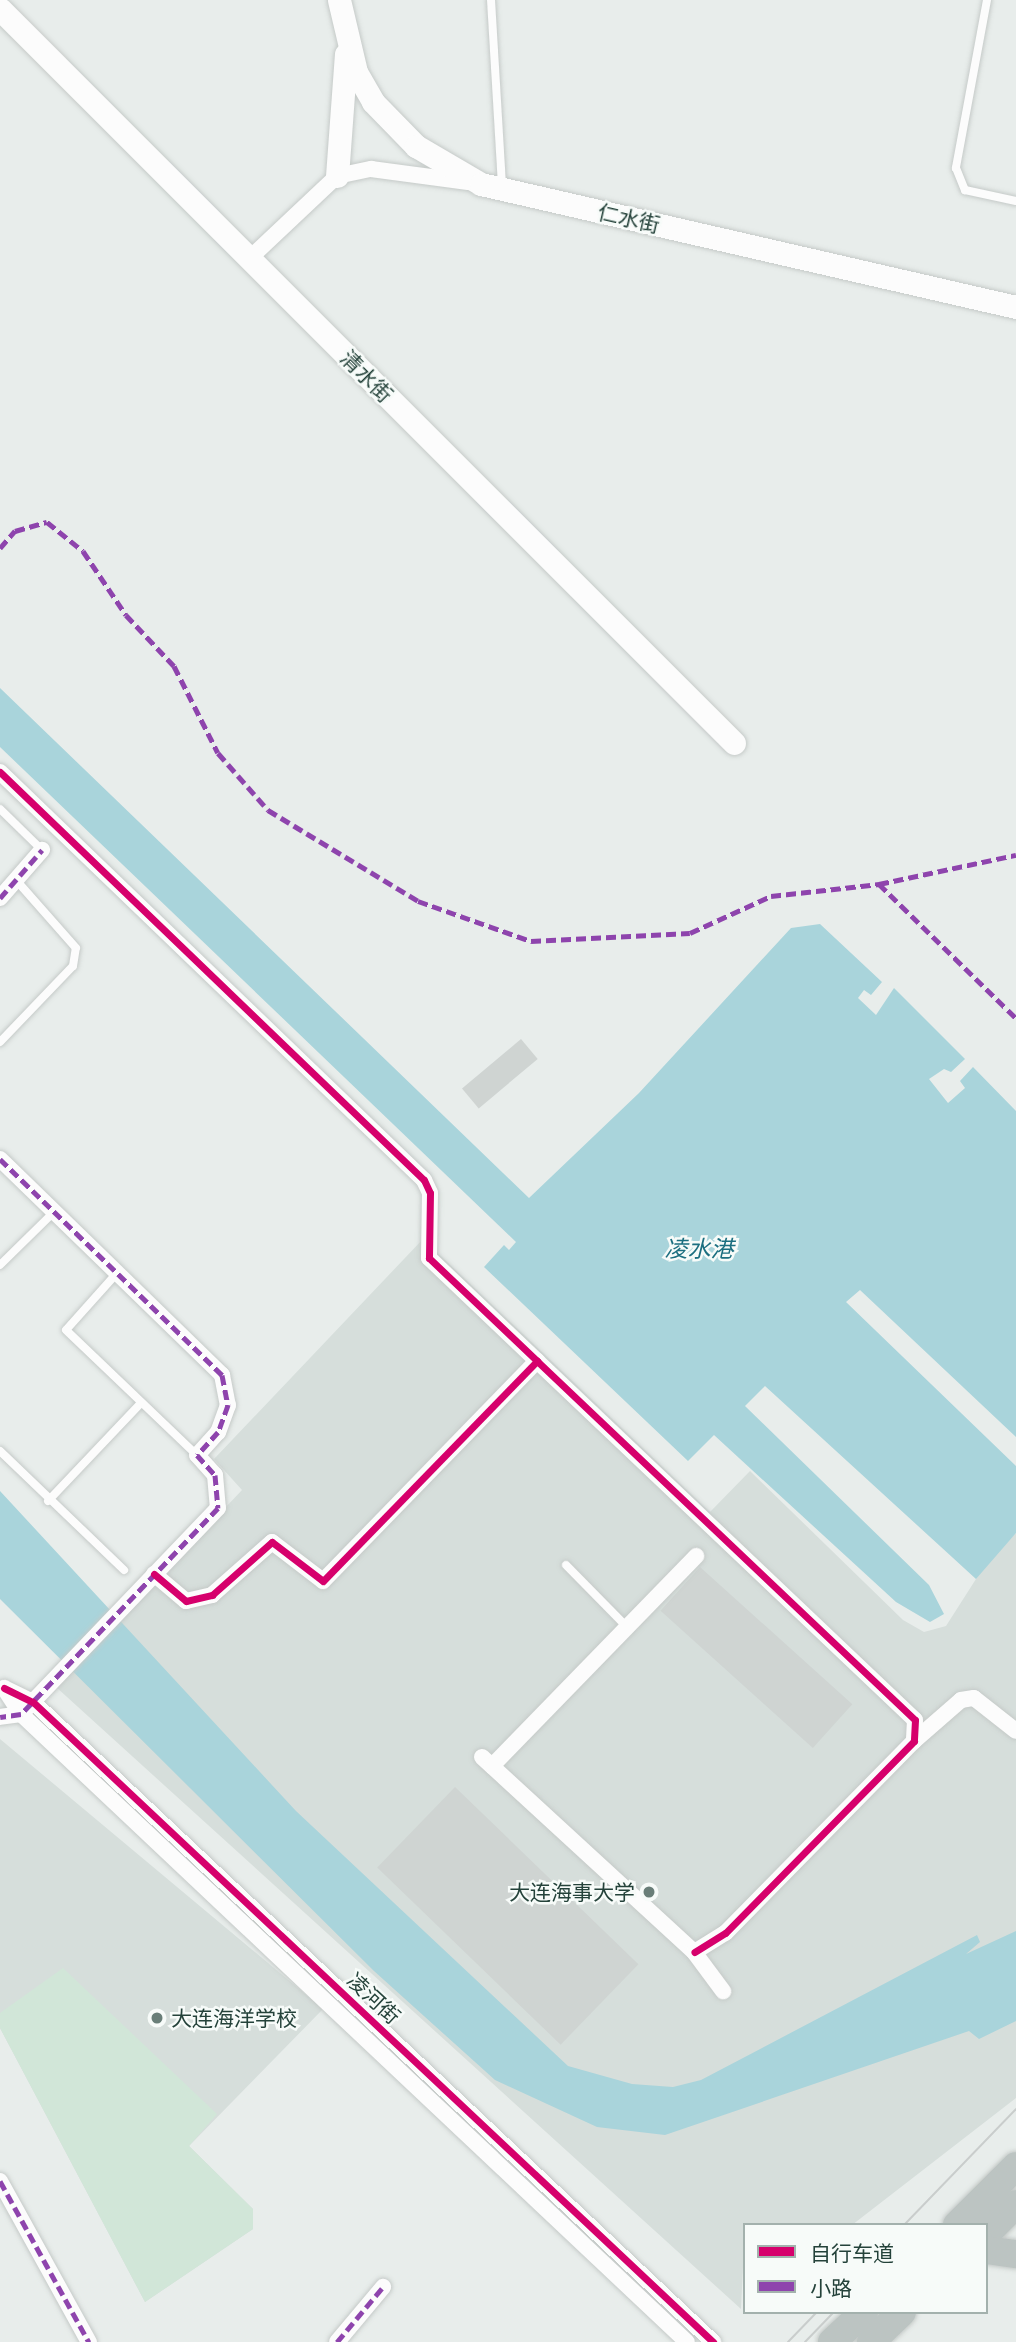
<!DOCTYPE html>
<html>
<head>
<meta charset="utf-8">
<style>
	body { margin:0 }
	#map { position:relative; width:1016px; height:2342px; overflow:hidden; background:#e8edeb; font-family:"IBM Plex Sans","Noto Sans SC",sans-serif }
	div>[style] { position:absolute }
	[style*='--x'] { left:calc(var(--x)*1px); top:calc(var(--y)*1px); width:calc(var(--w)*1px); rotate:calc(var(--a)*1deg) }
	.built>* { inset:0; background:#d6dedb }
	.green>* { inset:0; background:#d1e6d8 }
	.water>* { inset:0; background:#a9d4db }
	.building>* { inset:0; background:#cfd4d2; transform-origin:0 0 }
	.roads { filter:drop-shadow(0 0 2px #c5cac8) drop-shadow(0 0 2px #c5cac8) }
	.lane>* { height:8px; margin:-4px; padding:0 4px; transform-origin:4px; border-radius:4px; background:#fcfcfc }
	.street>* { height:16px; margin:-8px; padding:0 8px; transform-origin:8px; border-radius:8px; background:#fcfcfc }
	.secondary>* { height:23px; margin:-11.5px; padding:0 11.5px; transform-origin:11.5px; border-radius:11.5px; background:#fcfcfc }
	.highway>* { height:28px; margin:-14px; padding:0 14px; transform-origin:14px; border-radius:14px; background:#bcc4c2 }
	.tram>* { height:2px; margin:-1px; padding:0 1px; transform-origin:1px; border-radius:1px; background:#c9cdcc }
	.quiet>* { height:5px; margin-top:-2.5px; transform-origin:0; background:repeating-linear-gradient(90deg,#8e44ad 0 10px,transparent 0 15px) }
	.cycleway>* { height:7px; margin:-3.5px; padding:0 3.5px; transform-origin:3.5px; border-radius:3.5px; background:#d6006c }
	.dots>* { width:19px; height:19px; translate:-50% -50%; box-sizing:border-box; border:4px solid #f7fbf9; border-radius:50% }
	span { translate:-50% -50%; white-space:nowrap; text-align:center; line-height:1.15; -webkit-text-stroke:5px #f7fbf9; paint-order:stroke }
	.street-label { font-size:21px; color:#24423a }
	.poi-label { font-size:21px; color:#24423a }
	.right { translate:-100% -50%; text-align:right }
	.left { translate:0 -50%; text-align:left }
	.water-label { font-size:23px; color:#1c6f80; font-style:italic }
	.legend { position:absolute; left:743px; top:2223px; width:245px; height:91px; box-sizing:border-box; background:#f7fbf9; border:2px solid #a3b1ad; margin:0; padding:9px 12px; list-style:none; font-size:21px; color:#24423a }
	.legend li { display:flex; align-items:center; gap:14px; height:35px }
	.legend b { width:35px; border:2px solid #a3b1ad }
</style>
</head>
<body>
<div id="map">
	<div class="built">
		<i style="clip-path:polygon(423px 1239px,710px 1512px,750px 1471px,903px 1620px,924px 1632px,946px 1626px,983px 1568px,1016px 1533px,1016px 2098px,852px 2225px,745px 2225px,741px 2309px,56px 1687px,242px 1490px,214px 1459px)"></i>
		<i style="clip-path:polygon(0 1739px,323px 2009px,189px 2146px,253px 2209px,253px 2229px,145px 2302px,0 2028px)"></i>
	</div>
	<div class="green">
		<i style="clip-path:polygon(63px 1968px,217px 2114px,189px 2146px,253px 2209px,253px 2229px,145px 2302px,0 2028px,0 2013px)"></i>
	</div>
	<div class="water">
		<i style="clip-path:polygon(0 688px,529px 1198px,639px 1093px,791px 928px,820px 924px,882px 982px,871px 995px,864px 990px,858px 998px,876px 1015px,894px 988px,965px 1059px,951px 1072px,944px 1069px,929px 1079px,948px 1103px,965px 1088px,960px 1081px,973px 1067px,1016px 1111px,1016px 1437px,860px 1290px,846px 1302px,1016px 1466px,1016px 1533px,976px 1579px,765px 1386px,745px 1406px,929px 1585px,944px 1614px,930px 1622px,896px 1602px,714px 1435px,688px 1461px,484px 1267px,504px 1245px,509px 1250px,516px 1242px,0 747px)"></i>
		<i style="clip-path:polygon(0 1491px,296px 1811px,568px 2066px,632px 2084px,673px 2087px,701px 2080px,977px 1935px,980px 1942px,966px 1954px,1016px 1931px,1016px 2021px,979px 2039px,969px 2031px,665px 2135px,597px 2127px,495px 2080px,374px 1971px,0 1599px)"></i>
	</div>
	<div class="building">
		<i style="left:521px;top:1039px;width:26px;height:77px;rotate:50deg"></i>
		<i style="left:700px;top:1567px;width:205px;height:59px;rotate:42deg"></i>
		<i style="left:455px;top:1787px;width:255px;height:112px;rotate:44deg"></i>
	</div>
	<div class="roads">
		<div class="lane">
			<i style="--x:491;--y:0;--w:186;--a:86.6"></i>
			<i style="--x:987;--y:0;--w:171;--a:100.5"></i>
			<i style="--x:956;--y:168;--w:24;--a:68"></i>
			<i style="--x:965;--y:190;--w:52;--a:12.2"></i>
			<i style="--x:0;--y:809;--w:59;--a:44.3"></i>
			<i style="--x:0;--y:1042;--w:105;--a:-46.2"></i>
			<i style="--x:73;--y:966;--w:18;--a:-81"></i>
			<i style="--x:76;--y:948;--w:91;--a:-131.4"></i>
			<i style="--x:0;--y:1265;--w:76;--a:-44.5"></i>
			<i style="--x:117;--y:1273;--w:76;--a:131.8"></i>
			<i style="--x:66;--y:1330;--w:181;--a:43.7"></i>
			<i style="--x:0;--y:1451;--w:172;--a:43.8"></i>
			<i style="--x:48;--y:1501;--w:134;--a:-46.5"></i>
			<i style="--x:566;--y:1565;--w:87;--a:45.5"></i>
		</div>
		<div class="street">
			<i style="--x:249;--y:259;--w:121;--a:-43.3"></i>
			<i style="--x:337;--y:176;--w:35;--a:-12"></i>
			<i style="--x:371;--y:169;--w:98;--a:7.6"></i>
			<i style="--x:0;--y:772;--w:588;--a:43.9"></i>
			<i style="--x:424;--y:1180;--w:14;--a:65"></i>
			<i style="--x:430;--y:1193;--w:65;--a:90.9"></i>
			<i style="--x:429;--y:1258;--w:149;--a:43.6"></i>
			<i style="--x:0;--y:898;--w:64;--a:-48.8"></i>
			<i style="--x:0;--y:1159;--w:310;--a:44.2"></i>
			<i style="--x:222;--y:1375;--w:31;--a:79"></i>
			<i style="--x:228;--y:1405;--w:29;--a:110"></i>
			<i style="--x:218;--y:1432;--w:31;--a:132"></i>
			<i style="--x:197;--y:1455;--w:27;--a:48"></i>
			<i style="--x:215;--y:1475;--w:33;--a:85"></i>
			<i style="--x:218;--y:1508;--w:285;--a:133.7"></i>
			<i style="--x:21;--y:1714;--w:21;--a:172"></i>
			<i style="--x:154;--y:1574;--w:42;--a:40.2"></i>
			<i style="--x:186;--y:1601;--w:27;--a:-13"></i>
			<i style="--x:212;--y:1595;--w:80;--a:-41.5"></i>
			<i style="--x:272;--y:1542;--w:64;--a:37.4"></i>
			<i style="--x:323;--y:1581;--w:307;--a:-45.8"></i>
			<i style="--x:537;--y:1361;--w:521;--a:43.52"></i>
			<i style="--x:915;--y:1720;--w:21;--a:93"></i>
			<i style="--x:914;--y:1741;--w:269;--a:134.5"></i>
			<i style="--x:725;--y:1933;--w:36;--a:148"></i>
			<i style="--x:4;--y:1688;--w:32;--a:26"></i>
			<i style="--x:33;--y:1702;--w:934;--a:43.26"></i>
			<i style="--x:4;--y:1688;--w:31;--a:57"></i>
			<i style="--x:21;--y:1714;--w:915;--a:43.32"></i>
			<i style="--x:914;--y:1741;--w:62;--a:-41.1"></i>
			<i style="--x:961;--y:1700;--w:13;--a:-9"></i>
			<i style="--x:974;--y:1698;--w:53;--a:38.2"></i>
			<i style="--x:482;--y:1757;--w:288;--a:42.6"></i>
			<i style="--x:694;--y:1952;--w:49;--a:53.4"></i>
			<i style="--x:492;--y:1766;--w:293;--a:-45.8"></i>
			<i style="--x:0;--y:2181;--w:184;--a:61.1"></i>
			<i style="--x:337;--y:2342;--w:72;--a:-50.1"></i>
		</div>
		<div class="secondary">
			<i style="--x:339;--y:0;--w:74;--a:76.7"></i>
			<i style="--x:356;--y:72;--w:34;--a:60"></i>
			<i style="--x:373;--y:102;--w:62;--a:45.7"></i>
			<i style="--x:416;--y:146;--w:75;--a:30.3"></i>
			<i style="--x:481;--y:184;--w:549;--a:12.95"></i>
			<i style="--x:0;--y:9;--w:1038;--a:45"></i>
			<i style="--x:337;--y:176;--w:122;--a:-85.8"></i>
		</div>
		<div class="highway">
			<i style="--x:957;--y:2225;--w:83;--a:-45"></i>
			<i style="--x:986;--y:2234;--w:42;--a:-45"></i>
			<i style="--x:986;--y:2250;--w:30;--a:8"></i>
			<i style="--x:832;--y:2342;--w:44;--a:-43.2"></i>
			<i style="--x:871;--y:2342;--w:43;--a:-44.1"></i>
		</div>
	</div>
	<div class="tram">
		<i style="--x:904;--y:2225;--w:161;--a:-46"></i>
		<i style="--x:788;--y:2342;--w:42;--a:-46"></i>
		<i style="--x:805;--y:2342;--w:42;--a:-46"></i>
	</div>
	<div class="quiet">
		<i style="--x:0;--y:548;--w:23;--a:-49"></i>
		<i style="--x:15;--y:531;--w:33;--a:-16"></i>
		<i style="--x:47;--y:522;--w:46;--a:38.9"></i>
		<i style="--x:83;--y:551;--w:77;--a:56.1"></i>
		<i style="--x:126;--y:615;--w:70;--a:46.7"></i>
		<i style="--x:174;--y:666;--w:97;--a:63.2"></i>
		<i style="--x:218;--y:753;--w:76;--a:48.7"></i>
		<i style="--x:268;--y:810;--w:175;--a:31.2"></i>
		<i style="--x:418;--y:901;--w:120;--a:19.5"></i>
		<i style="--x:531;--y:941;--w:159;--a:-2.9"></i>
		<i style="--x:690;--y:933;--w:89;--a:-24.6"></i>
		<i style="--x:771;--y:896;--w:109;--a:-6.3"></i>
		<i style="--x:879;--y:884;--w:140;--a:-12"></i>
		<i style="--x:879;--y:884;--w:192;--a:44.4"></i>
		<i style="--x:0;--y:898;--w:64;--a:-48.8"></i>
		<i style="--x:0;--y:1159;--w:310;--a:44.2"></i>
		<i style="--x:222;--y:1375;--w:31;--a:79"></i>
		<i style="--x:228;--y:1405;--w:29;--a:110"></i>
		<i style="--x:218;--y:1432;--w:31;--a:132"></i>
		<i style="--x:197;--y:1455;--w:27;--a:48"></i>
		<i style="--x:215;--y:1475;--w:33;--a:85"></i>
		<i style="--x:218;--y:1508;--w:285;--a:133.7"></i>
		<i style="--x:21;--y:1714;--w:21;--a:172"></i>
		<i style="--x:0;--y:2181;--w:184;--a:61.1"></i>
		<i style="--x:337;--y:2342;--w:72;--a:-50.1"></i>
	</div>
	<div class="cycleway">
		<i style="--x:0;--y:772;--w:588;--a:43.9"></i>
		<i style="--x:424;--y:1180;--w:14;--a:65"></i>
		<i style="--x:430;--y:1193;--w:65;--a:90.9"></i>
		<i style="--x:429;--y:1258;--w:149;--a:43.6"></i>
		<i style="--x:154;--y:1574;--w:42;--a:40.2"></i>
		<i style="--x:186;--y:1601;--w:27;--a:-13"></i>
		<i style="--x:212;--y:1595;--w:80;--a:-41.5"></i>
		<i style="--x:272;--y:1542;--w:64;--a:37.4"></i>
		<i style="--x:323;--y:1581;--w:307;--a:-45.8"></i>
		<i style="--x:537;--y:1361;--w:521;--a:43.52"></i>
		<i style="--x:915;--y:1720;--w:21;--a:93"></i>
		<i style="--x:914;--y:1741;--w:269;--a:134.5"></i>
		<i style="--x:725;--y:1933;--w:36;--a:148"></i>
		<i style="--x:4;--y:1688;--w:32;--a:26"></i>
		<i style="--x:33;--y:1702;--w:934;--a:43.26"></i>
	</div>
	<div class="dots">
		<i style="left:649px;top:1892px;background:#697e78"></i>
		<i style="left:157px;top:2018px;background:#697e78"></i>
	</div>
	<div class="street-label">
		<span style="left:629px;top:218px;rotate:13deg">仁水街</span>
		<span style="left:367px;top:376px;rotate:45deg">清水街</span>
		<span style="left:374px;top:1998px;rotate:43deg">凌河街</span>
	</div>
	<div class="poi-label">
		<span class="right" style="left:635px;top:1892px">大连海事大学</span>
		<span class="left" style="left:171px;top:2018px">大连海洋学校</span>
	</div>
	<div class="water-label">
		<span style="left:699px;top:1248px">凌水港</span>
	</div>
	<ul class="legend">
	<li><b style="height:9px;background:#d6006c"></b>自行车道</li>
	<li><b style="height:9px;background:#8e44ad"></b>小路</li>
	</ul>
</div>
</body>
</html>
